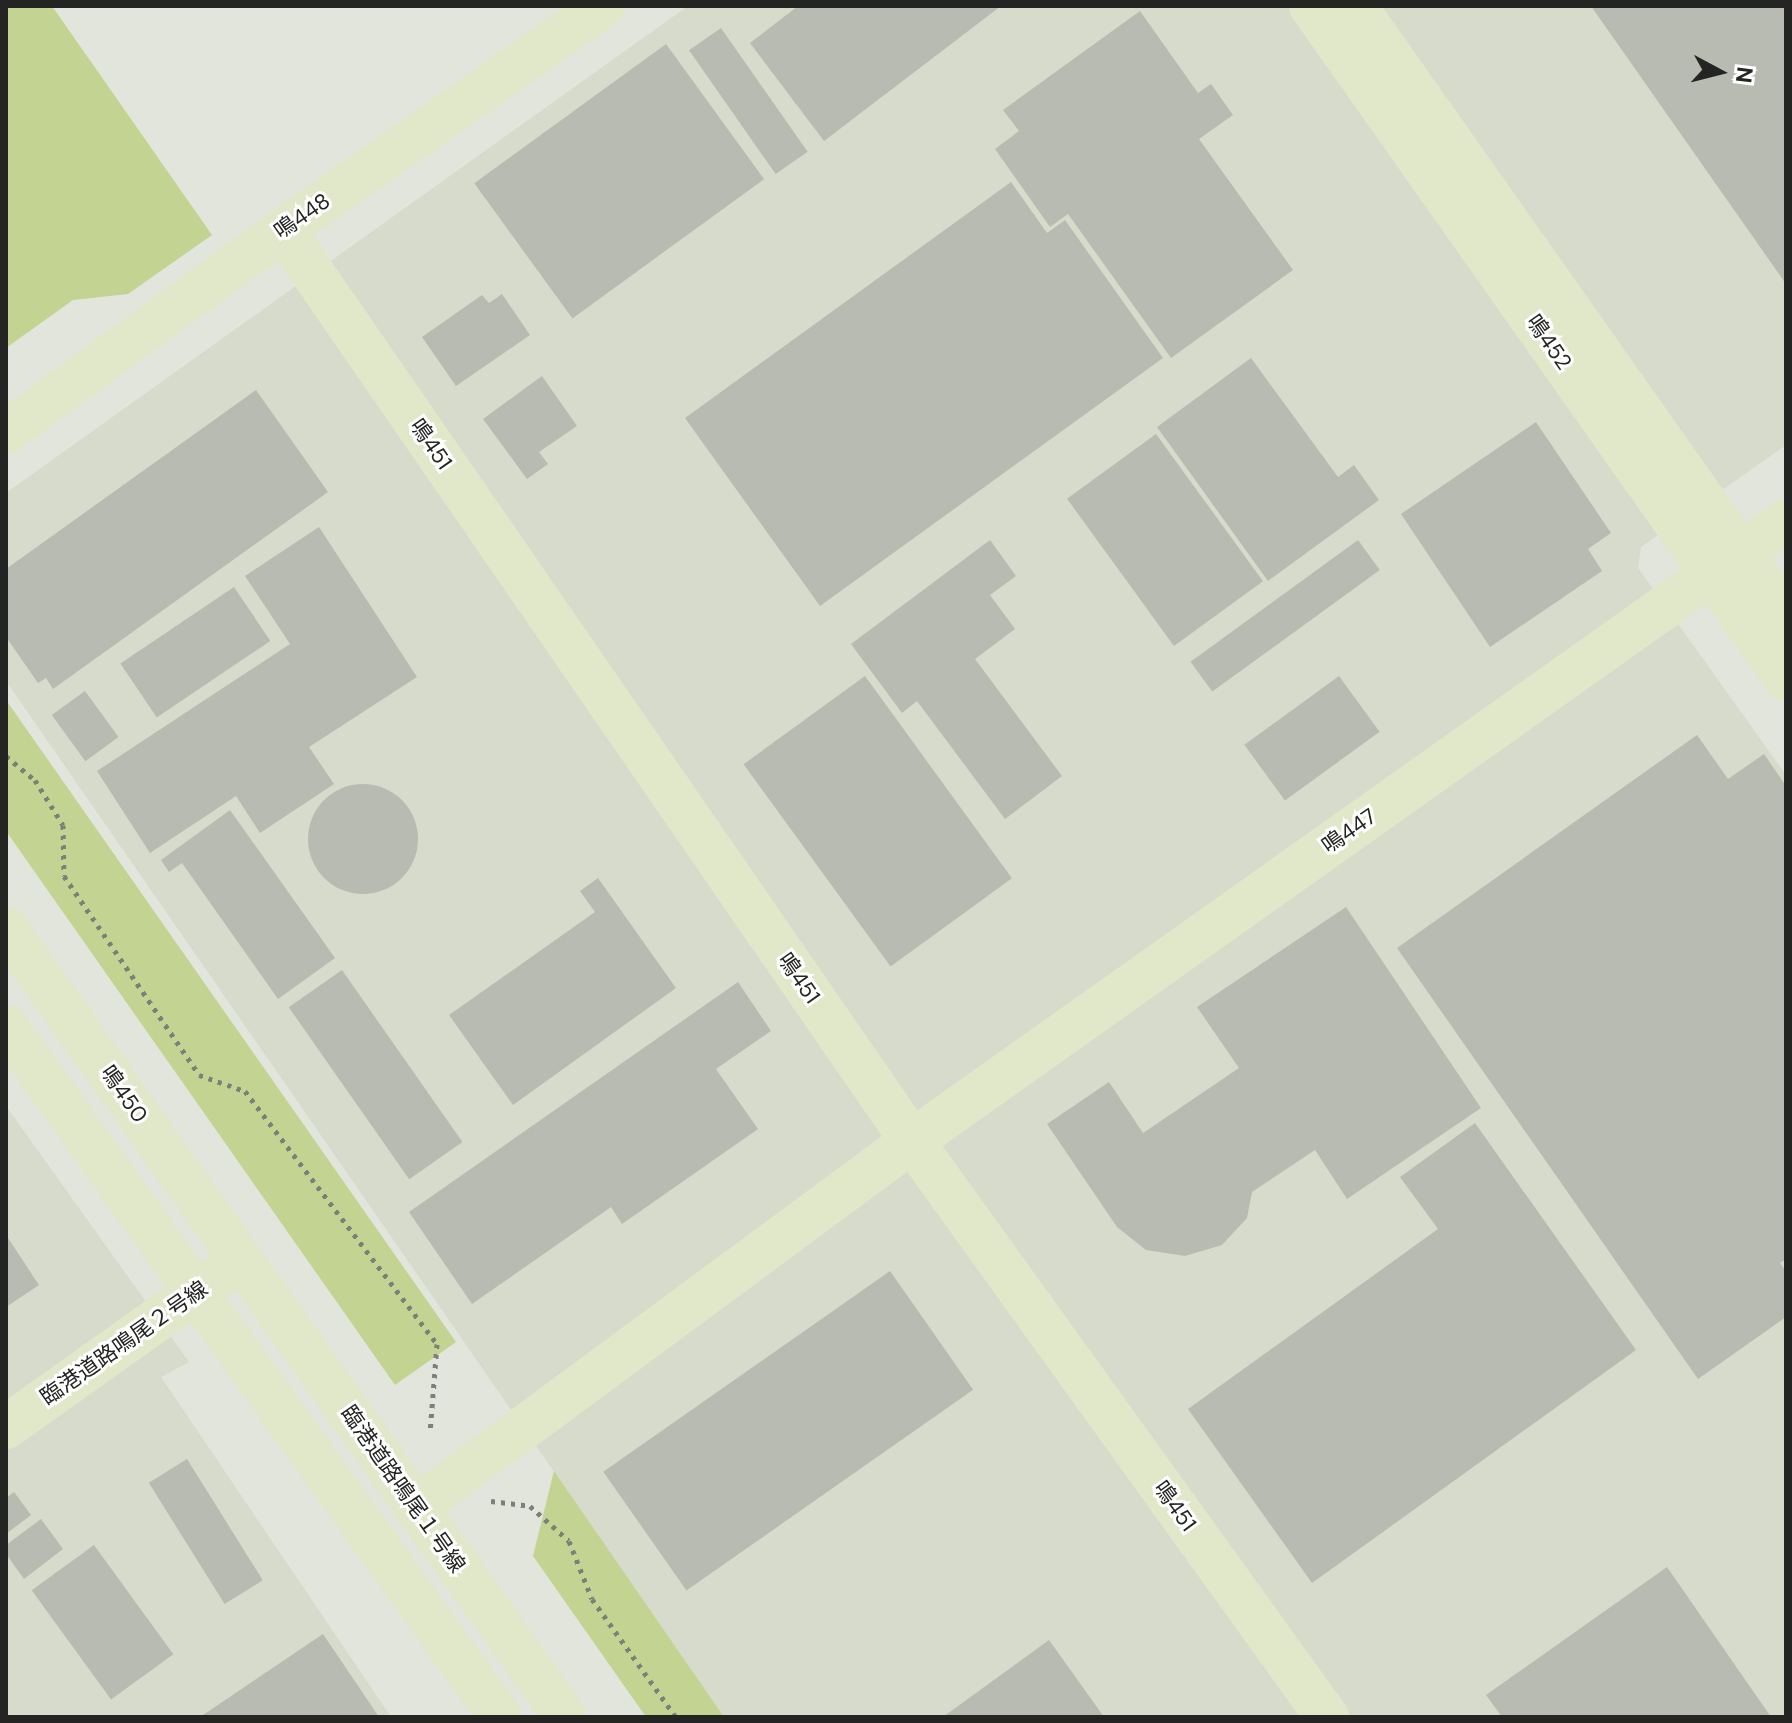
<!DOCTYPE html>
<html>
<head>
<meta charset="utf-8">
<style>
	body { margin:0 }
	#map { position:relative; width:1792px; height:1723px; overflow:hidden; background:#e2e5dc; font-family:"DM Sans","Noto Sans JP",sans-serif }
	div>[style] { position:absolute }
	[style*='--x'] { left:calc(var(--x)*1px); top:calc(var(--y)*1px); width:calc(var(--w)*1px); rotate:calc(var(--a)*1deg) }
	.built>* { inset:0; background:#d6dbcb }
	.green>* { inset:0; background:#c3d492 }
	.building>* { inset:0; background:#b8bbb2; transform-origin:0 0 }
	.round { border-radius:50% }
	.path>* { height:5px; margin-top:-2.5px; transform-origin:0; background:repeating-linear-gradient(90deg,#7d7f79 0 4px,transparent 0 10px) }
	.secondary>* { height:44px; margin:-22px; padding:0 22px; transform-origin:22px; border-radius:22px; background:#e1e8c9 }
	span { translate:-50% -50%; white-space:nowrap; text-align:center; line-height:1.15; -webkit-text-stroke:6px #fff; paint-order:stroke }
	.street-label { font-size:22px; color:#242522 }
	.frame { position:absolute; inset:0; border:8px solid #242522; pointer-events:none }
	.north { position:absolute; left:1680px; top:32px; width:80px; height:80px; -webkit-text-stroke:6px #fff; paint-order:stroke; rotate:97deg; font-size:22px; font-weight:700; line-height:32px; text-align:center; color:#242522 }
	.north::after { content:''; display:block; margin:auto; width:28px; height:36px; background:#242522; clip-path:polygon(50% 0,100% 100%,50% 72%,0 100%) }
</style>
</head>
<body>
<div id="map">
	<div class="built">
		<i style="clip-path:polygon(688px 6px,1786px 6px,1786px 445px,1641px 547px,1638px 568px,1786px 775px,1786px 1717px,724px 1717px,6px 681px,6px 493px)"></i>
		<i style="clip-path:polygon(6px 1106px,189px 1362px,161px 1377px,391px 1717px,6px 1717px)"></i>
	</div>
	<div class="green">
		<i style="clip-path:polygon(6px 6px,52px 6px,212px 235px,128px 294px,73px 300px,6px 348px)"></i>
		<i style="clip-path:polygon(6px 700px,456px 1342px,395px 1385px,6px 831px)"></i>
		<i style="clip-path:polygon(554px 1471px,724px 1717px,646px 1717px,533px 1556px)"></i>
	</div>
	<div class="building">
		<i style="clip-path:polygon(798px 6px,1001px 6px,824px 141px,750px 43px)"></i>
		<i style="clip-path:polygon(1591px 6px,1786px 6px,1786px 284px)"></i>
		<i style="clip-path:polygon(1140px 11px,1198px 93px,1211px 84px,1233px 115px,1199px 139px,1293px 270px,1171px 358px,1068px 214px,1050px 227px,995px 149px,1019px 131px,1003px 110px)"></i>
		<i style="left:721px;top:28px;width:151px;height:39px;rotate:55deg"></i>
		<i style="left:666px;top:44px;width:167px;height:237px;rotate:54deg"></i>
		<i style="clip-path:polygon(1011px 182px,1047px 233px,1065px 220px,1163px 358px,820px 606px,685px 418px)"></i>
		<i style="clip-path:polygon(502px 294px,530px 335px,456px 386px,422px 337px,482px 295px,489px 303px)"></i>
		<i style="clip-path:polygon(1251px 358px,1338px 477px,1354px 465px,1379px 500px,1268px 581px,1157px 427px)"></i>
		<i style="clip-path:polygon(542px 376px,577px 426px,539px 452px,548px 464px,527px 479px,483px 419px)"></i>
		<i style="clip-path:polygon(256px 390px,328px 492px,53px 689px,46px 678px,38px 683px,6px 637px,6px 569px)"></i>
		<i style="clip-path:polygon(1536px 422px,1611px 533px,1588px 549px,1602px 571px,1490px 647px,1401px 514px)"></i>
		<i style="left:1156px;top:434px;width:182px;height:110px;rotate:54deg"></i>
		<i style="clip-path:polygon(319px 527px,417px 677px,309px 747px,334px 784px,260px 833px,236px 796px,150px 853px,97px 771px,290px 644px,245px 576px)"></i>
		<i style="clip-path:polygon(990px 540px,1016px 576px,990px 595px,1015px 629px,975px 659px,1062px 776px,1005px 819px,917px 701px,902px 713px,851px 644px)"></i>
		<i style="left:1358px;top:540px;width:37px;height:207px;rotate:54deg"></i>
		<i style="left:234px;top:587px;width:65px;height:137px;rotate:56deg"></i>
		<i style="left:865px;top:676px;width:250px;height:150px;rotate:54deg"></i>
		<i style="left:1339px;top:676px;width:69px;height:117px;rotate:54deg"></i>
		<i style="left:85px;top:691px;width:57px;height:41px;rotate:54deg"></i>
		<i style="clip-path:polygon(1697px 735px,1728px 779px,1764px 754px,1786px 786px,1786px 1259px,1780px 1263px,1786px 1271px,1786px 1317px,1698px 1379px,1397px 948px)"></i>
		<i class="round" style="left:308px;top:784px;width:110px;height:110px"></i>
		<i style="clip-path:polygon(230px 810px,335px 958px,278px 999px,182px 863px,169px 872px,161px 860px)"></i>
		<i style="clip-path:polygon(598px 878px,676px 988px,513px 1105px,449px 1015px,595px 912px,580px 891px)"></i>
		<i style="clip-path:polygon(1346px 907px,1481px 1108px,1347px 1199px,1315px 1150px,1252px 1192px,1247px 1218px,1222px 1245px,1185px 1256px,1146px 1250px,1117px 1227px,1047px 1124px,1109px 1082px,1143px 1133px,1239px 1068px,1197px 1007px)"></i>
		<i style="left:342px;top:970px;width:210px;height:65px;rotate:55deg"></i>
		<i style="clip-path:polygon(738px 982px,771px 1031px,716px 1069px,758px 1129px,622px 1224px,611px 1207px,472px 1304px,409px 1212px)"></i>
		<i style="clip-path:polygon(1475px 1123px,1636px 1350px,1312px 1583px,1188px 1409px,1438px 1229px,1400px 1177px)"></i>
		<i style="clip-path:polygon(6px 1235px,39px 1285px,6px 1307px)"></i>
		<i style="left:890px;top:1271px;width:145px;height:350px;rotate:55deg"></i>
		<i style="left:187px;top:1459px;width:143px;height:45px;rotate:58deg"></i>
		<i style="clip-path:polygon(14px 1492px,31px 1515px,6px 1534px,6px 1498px)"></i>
		<i style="clip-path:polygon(41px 1519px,63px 1549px,24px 1579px,6px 1554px,6px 1545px)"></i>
		<i style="left:94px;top:1545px;width:135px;height:77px;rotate:54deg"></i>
		<i style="clip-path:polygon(1667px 1567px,1771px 1717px,1502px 1717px,1486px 1695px)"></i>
		<i style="clip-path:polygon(323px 1634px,379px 1717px,200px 1717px)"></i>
		<i style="clip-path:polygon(1049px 1640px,1104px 1717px,943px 1717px)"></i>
	</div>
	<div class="path">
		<i style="--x:6;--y:756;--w:38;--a:40"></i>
		<i style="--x:35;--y:780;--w:53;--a:58.1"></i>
		<i style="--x:63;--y:825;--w:51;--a:88.9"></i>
		<i style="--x:64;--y:876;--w:240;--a:55.8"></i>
		<i style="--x:199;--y:1075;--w:49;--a:19.2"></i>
		<i style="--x:245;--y:1091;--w:318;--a:52.8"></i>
		<i style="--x:437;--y:1344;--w:89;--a:94.5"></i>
		<i style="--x:491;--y:1501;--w:39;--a:7"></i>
		<i style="--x:530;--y:1506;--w:52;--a:41.9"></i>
		<i style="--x:569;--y:1541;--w:62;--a:68.4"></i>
		<i style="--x:592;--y:1599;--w:145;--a:54.6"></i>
	</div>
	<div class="secondary">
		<i style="--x:1311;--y:6;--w:824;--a:54.79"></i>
		<i style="--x:1355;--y:6;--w:748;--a:54.8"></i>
		<i style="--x:283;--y:230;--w:1107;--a:55.38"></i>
		<i style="--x:912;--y:1141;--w:710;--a:54.23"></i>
		<i style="--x:6;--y:432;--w:343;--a:-36.1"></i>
		<i style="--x:283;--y:230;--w:391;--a:-35"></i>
		<i style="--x:6;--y:928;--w:967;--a:54.68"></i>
		<i style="--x:6;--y:1026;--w:849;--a:54.44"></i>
		<i style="--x:6;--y:1427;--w:262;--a:-35.4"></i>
		<i style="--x:415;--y:1508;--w:618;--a:-36.44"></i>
		<i style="--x:912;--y:1141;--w:1072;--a:-35.35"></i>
	</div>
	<div class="street-label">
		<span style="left:302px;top:216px;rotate:-35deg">鳴448</span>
		<span style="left:1549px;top:342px;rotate:55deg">鳴452</span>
		<span style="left:431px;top:444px;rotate:55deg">鳴451</span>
		<span style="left:1349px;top:831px;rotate:-35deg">鳴447</span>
		<span style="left:799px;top:978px;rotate:55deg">鳴451</span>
		<span style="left:124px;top:1094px;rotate:55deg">鳴450</span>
		<span style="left:124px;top:1343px;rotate:-35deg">臨港道路鳴尾２号線</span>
		<span style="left:403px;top:1489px;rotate:55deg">臨港道路鳴尾１号線</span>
		<span style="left:1175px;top:1506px;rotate:54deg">鳴451</span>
	</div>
	<div class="frame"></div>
	<div class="north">N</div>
</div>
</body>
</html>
